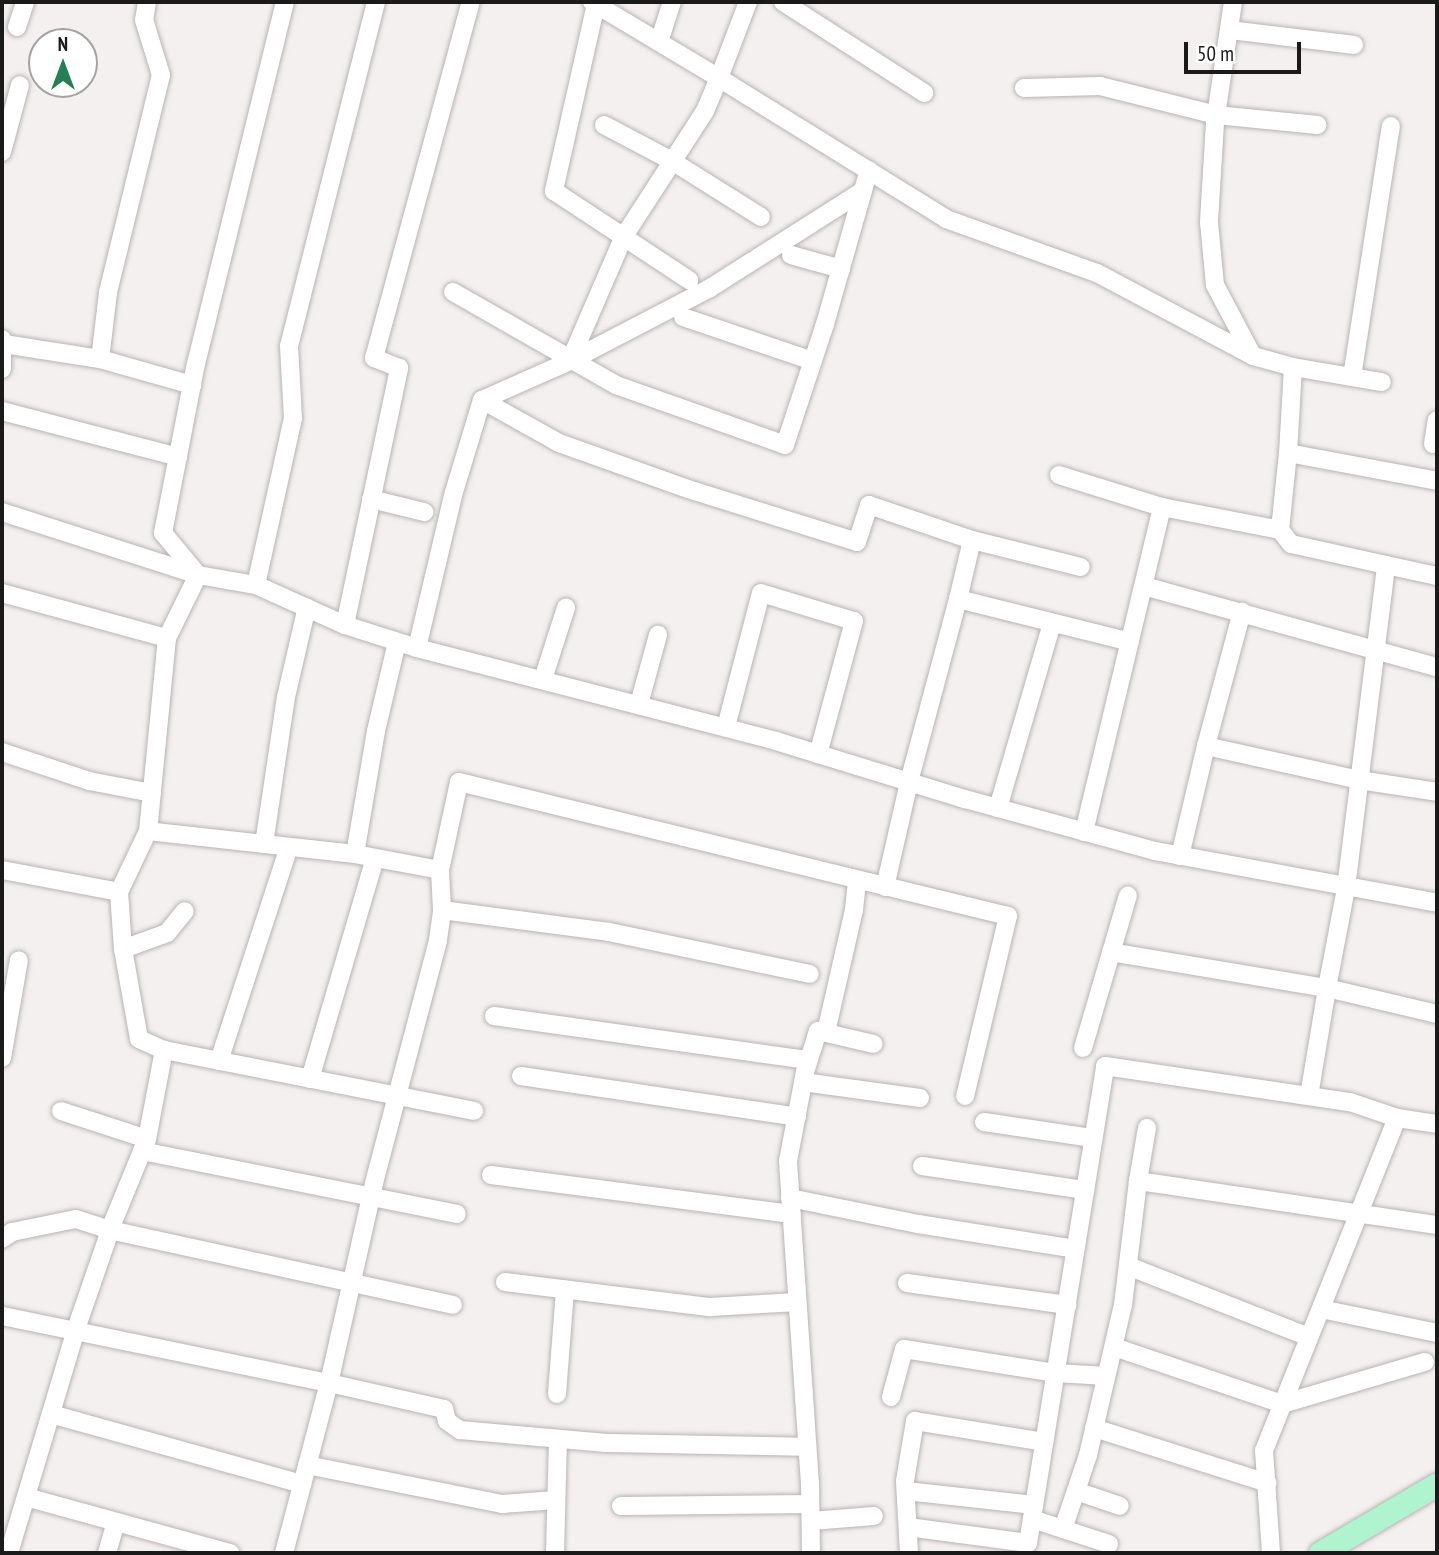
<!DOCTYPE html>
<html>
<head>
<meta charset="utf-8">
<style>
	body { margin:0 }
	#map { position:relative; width:1439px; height:1555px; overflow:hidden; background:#f5f0f0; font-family:"PT Sans Narrow",sans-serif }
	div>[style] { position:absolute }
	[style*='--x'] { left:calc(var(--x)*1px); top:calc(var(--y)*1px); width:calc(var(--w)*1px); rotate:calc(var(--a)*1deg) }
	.roads { filter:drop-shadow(0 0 2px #b8b4b3) drop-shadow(0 0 2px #b8b4b3) }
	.minor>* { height:18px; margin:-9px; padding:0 9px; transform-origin:9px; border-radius:9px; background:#fff }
	.major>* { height:23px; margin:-11.5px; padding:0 11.5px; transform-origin:11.5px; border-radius:11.5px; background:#b0f3cf }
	span { translate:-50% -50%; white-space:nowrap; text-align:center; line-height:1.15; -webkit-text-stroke:6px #fff; paint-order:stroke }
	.frame { position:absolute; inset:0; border:4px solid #1b1a1a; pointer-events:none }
	.north { position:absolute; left:28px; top:28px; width:70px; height:70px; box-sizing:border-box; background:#fff; border:2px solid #a4a3a3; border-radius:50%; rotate:0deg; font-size:19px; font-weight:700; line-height:28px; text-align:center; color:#1b1a1a }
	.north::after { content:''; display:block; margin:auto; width:24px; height:32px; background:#257f54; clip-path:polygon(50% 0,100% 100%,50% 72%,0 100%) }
	.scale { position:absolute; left:1184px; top:42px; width:117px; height:32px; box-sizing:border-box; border:4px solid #1b1a1a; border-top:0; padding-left:9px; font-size:21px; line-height:24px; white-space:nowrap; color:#1b1a1a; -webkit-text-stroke:5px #fff; paint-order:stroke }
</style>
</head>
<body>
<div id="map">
	<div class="roads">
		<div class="minor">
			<i style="--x:147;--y:2;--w:18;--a:99"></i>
			<i style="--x:144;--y:20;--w:58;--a:72.8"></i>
			<i style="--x:161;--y:75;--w:224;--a:103.7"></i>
			<i style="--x:108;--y:293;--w:66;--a:96.9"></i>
			<i style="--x:100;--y:359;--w:96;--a:15.8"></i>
			<i style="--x:592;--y:2;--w:148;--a:30.9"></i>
			<i style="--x:719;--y:78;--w:36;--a:113"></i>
			<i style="--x:705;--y:111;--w:149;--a:122.9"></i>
			<i style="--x:624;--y:236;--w:136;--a:113.4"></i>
			<i style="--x:570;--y:361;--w:96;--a:156.1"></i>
			<i style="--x:482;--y:400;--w:88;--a:29.2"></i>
			<i style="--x:559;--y:443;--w:137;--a:19.6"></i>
			<i style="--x:688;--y:489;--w:177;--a:17.4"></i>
			<i style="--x:857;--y:542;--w:39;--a:-72"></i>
			<i style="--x:869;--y:505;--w:109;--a:18.8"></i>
			<i style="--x:972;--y:540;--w:61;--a:103.3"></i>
			<i style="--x:958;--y:599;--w:177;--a:14"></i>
			<i style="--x:748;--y:2;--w:81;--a:110.9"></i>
			<i style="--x:719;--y:78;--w:267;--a:31.8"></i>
			<i style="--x:946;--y:219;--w:160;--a:19.7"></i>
			<i style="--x:1097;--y:273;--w:177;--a:28"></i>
			<i style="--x:1253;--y:356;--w:41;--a:15.4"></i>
			<i style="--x:1293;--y:367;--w:86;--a:93.3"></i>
			<i style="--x:783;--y:2;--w:168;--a:32.8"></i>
			<i style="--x:1233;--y:2;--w:122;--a:98.5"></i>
			<i style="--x:1215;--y:123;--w:99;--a:93.5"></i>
			<i style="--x:1209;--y:222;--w:63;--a:84.6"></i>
			<i style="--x:1215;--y:285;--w:79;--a:62.1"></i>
			<i style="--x:596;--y:4;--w:192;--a:102.7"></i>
			<i style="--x:554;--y:191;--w:162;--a:33.4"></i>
			<i style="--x:17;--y:27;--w:26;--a:-72"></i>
			<i style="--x:1229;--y:30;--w:126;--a:6.8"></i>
			<i style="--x:659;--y:42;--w:42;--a:-72"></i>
			<i style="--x:1024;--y:88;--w:76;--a:-1.5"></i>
			<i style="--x:1100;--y:86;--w:120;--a:14"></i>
			<i style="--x:1216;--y:115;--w:102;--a:5.6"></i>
			<i style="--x:604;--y:125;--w:77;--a:27.9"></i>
			<i style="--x:672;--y:161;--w:105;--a:32.2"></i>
			<i style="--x:2;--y:152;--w:69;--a:-75"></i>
			<i style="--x:791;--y:255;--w:52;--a:15.6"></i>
			<i style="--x:453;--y:292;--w:188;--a:29.7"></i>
			<i style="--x:616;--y:385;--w:179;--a:19.5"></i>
			<i style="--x:785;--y:445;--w:127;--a:-71.7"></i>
			<i style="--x:825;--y:324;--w:160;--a:-74.1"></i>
			<i style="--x:683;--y:317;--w:137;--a:18.7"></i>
			<i style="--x:2;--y:339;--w:30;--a:90"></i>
			<i style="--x:4;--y:344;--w:97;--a:8.9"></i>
			<i style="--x:570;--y:361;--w:158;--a:-27.5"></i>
			<i style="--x:710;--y:288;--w:181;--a:-32.4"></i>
			<i style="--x:1293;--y:367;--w:90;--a:9.6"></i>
			<i style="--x:1352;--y:377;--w:254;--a:-81.2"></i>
			<i style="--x:2;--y:411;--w:182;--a:14.6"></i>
			<i style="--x:1433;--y:444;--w:24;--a:-81"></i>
			<i style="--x:1059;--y:475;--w:108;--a:17.3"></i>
			<i style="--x:371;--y:499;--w:55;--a:13.8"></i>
			<i style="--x:2;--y:512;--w:206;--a:17.8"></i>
			<i style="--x:198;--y:575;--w:55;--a:-129.8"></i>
			<i style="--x:163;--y:533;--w:172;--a:-79"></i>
			<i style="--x:196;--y:364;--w:373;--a:-76.2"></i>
			<i style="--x:972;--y:540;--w:112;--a:13.9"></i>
			<i style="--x:1386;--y:565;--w:52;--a:12.2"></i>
			<i style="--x:256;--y:585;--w:171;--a:-77.5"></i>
			<i style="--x:293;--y:418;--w:72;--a:-93.2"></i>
			<i style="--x:289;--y:346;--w:355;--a:-75.8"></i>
			<i style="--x:1144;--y:586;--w:304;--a:15.5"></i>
			<i style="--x:2;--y:593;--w:171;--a:15.3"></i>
			<i style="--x:167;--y:638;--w:194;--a:95.6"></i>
			<i style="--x:345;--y:625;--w:263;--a:-78.1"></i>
			<i style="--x:399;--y:368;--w:27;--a:-158"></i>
			<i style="--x:374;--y:358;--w:369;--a:-74.8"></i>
			<i style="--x:167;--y:638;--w:70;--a:-63.8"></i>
			<i style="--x:198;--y:575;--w:59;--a:9.8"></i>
			<i style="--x:256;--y:585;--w:98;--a:24.2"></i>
			<i style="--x:345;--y:625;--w:76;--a:17.7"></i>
			<i style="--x:417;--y:648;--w:371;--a:14.5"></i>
			<i style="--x:776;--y:741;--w:198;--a:17.1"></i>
			<i style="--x:965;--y:799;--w:197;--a:15.3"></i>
			<i style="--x:1155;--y:851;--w:287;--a:10.4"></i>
			<i style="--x:417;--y:648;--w:160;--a:-76.7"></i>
			<i style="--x:454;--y:492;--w:96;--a:-73.1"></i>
			<i style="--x:543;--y:679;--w:75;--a:-72.1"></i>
			<i style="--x:639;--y:704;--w:72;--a:-74.6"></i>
			<i style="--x:726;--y:727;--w:138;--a:-75.4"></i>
			<i style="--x:761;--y:593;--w:97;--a:16.8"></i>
			<i style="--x:854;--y:621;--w:138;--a:105.1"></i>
			<i style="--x:1206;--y:746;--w:139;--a:-75"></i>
			<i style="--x:2;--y:752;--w:92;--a:18.4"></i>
			<i style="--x:89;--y:781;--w:64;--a:10.8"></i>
			<i style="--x:998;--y:808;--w:193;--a:-73.7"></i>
			<i style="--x:1084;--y:832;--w:334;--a:-76.5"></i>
			<i style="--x:1162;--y:507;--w:120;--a:11"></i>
			<i style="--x:1280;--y:530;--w:77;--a:-84.1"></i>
			<i style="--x:1288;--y:453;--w:152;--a:10.6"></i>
			<i style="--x:264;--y:844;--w:149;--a:-81.5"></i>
			<i style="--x:286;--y:697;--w:92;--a:-76.9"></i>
			<i style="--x:355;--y:854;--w:125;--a:-80.3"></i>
			<i style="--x:376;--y:731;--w:91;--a:-76.7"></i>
			<i style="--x:1180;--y:856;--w:113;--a:-76.7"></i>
			<i style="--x:1206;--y:746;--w:157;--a:12.5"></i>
			<i style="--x:1359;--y:780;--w:79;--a:8.7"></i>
			<i style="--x:2;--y:870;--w:119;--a:10.6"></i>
			<i style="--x:119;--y:892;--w:57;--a:86"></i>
			<i style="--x:123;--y:949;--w:91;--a:79.9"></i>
			<i style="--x:139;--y:1039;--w:27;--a:24"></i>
			<i style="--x:440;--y:870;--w:90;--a:-77.8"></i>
			<i style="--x:459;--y:782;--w:565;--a:13.72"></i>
			<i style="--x:1008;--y:916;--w:185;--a:103.4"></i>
			<i style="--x:885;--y:887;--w:108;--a:-77.1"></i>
			<i style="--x:909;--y:782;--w:189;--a:-75"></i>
			<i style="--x:442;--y:910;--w:168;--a:7.5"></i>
			<i style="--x:609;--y:932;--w:205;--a:11.8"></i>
			<i style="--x:123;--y:949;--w:47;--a:-20"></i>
			<i style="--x:167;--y:933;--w:28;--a:-51"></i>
			<i style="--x:1111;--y:952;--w:219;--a:9.5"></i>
			<i style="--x:1327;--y:988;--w:102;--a:-79.2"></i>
			<i style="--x:1346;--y:888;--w:325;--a:-82.9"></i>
			<i style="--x:1386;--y:565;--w:97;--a:-167.5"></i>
			<i style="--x:1291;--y:544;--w:18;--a:-128"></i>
			<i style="--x:494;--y:1016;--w:317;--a:8"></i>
			<i style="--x:826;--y:1032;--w:125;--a:-77.1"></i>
			<i style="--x:854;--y:910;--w:30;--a:-84"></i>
			<i style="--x:1083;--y:1048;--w:159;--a:-73.6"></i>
			<i style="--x:2;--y:1058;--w:99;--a:-80.2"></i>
			<i style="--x:219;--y:1061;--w:225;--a:-71.9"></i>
			<i style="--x:521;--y:1076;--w:279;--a:8.4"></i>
			<i style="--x:310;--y:1079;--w:230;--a:-73.6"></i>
			<i style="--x:803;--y:1082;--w:118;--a:7.8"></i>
			<i style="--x:1309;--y:1096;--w:109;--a:-80.5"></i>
			<i style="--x:1327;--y:988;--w:113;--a:13.3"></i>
			<i style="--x:61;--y:1111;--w:90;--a:18"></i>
			<i style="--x:1397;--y:1118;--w:40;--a:8.5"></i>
			<i style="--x:984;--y:1122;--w:110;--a:8.4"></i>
			<i style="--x:142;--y:1151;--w:321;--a:11.3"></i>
			<i style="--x:922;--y:1166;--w:165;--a:8.4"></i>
			<i style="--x:491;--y:1175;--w:303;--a:7.4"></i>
			<i style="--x:1138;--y:1181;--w:302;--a:8.4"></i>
			<i style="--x:790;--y:1198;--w:131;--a:11.5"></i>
			<i style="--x:918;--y:1224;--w:159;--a:9"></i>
			<i style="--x:2;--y:1239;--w:12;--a:-35"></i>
			<i style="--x:12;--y:1232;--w:65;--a:-11.5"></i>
			<i style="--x:76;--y:1219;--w:36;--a:18"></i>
			<i style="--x:110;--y:1230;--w:351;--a:12.3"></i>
			<i style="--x:1128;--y:1266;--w:194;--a:21.4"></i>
			<i style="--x:505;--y:1282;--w:207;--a:7"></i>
			<i style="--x:710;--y:1307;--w:87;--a:-3.3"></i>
			<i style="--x:907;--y:1283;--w:162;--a:7.8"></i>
			<i style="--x:1321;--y:1309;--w:118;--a:11.7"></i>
			<i style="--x:2;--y:1316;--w:334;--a:11.6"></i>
			<i style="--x:329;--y:1383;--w:205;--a:-77.3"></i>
			<i style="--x:374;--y:1183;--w:251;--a:-75.2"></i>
			<i style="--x:438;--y:940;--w:30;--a:-82"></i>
			<i style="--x:442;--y:910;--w:40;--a:-92.9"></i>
			<i style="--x:440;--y:870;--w:86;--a:-169.3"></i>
			<i style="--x:355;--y:854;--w:208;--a:-173.7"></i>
			<i style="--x:148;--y:831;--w:68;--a:115.4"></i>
			<i style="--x:1114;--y:1347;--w:177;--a:18.7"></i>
			<i style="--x:1282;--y:1404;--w:149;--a:-16.4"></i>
			<i style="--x:557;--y:1394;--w:104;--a:-85.6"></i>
			<i style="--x:891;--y:1397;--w:50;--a:-74.8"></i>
			<i style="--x:904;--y:1349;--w:154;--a:9"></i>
			<i style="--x:1056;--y:1373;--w:50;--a:3.4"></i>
			<i style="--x:51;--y:1414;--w:261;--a:15.6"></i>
			<i style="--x:1094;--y:1428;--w:182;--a:17.6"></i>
			<i style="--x:307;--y:1465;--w:199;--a:11.3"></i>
			<i style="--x:502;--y:1504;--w:54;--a:-4.2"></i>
			<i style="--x:906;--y:1491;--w:129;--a:6.2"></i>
			<i style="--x:1076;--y:1491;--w:46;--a:18.8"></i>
			<i style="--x:26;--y:1497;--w:212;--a:15.4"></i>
			<i style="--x:621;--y:1506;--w:189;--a:-0.6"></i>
			<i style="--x:1032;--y:1519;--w:81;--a:18"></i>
			<i style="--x:811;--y:1521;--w:63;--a:-4.5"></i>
			<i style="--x:908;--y:1527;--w:121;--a:7.6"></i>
			<i style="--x:1028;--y:1543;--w:483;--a:-80.8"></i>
			<i style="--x:1105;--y:1066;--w:248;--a:8.4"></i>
			<i style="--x:1350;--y:1102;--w:50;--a:18.8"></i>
			<i style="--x:1397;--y:1118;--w:358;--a:111.8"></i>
			<i style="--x:1264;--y:1450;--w:103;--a:86.1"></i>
			<i style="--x:1063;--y:1529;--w:78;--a:-71.3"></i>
			<i style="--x:1088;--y:1455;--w:154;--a:-76.9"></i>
			<i style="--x:1123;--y:1305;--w:125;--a:-83.1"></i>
			<i style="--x:1138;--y:1181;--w:54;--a:-80.4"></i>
			<i style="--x:9;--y:1553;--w:234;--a:-73.3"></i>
			<i style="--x:76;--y:1329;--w:113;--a:-70.9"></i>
			<i style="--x:113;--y:1222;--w:90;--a:-67.7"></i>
			<i style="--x:147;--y:1139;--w:91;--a:-79.2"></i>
			<i style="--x:164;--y:1050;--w:316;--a:11.1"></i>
			<i style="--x:107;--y:1553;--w:32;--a:-74"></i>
			<i style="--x:284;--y:1553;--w:176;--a:-75.2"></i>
			<i style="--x:329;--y:1383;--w:118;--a:12.7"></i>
			<i style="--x:444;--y:1409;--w:12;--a:76"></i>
			<i style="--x:447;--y:1421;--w:16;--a:35"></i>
			<i style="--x:460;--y:1430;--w:147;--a:5.1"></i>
			<i style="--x:606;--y:1443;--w:201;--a:1.1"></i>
			<i style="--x:555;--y:1553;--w:114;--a:-88.5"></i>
			<i style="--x:811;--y:1553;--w:69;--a:-90.8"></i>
			<i style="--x:810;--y:1484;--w:324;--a:-93.9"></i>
			<i style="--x:788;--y:1161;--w:91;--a:-79.2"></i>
			<i style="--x:805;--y:1072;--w:43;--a:-72.4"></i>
			<i style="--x:818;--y:1031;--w:57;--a:13.1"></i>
			<i style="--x:909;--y:1553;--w:72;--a:-93.2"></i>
			<i style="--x:905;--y:1481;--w:61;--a:-80.5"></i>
			<i style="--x:915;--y:1421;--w:131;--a:9.2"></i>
		</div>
		<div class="major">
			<i style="--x:1320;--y:1553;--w:136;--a:-30.5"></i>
		</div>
	</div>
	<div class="frame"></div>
	<div class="north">N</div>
	<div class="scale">50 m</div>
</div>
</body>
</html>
